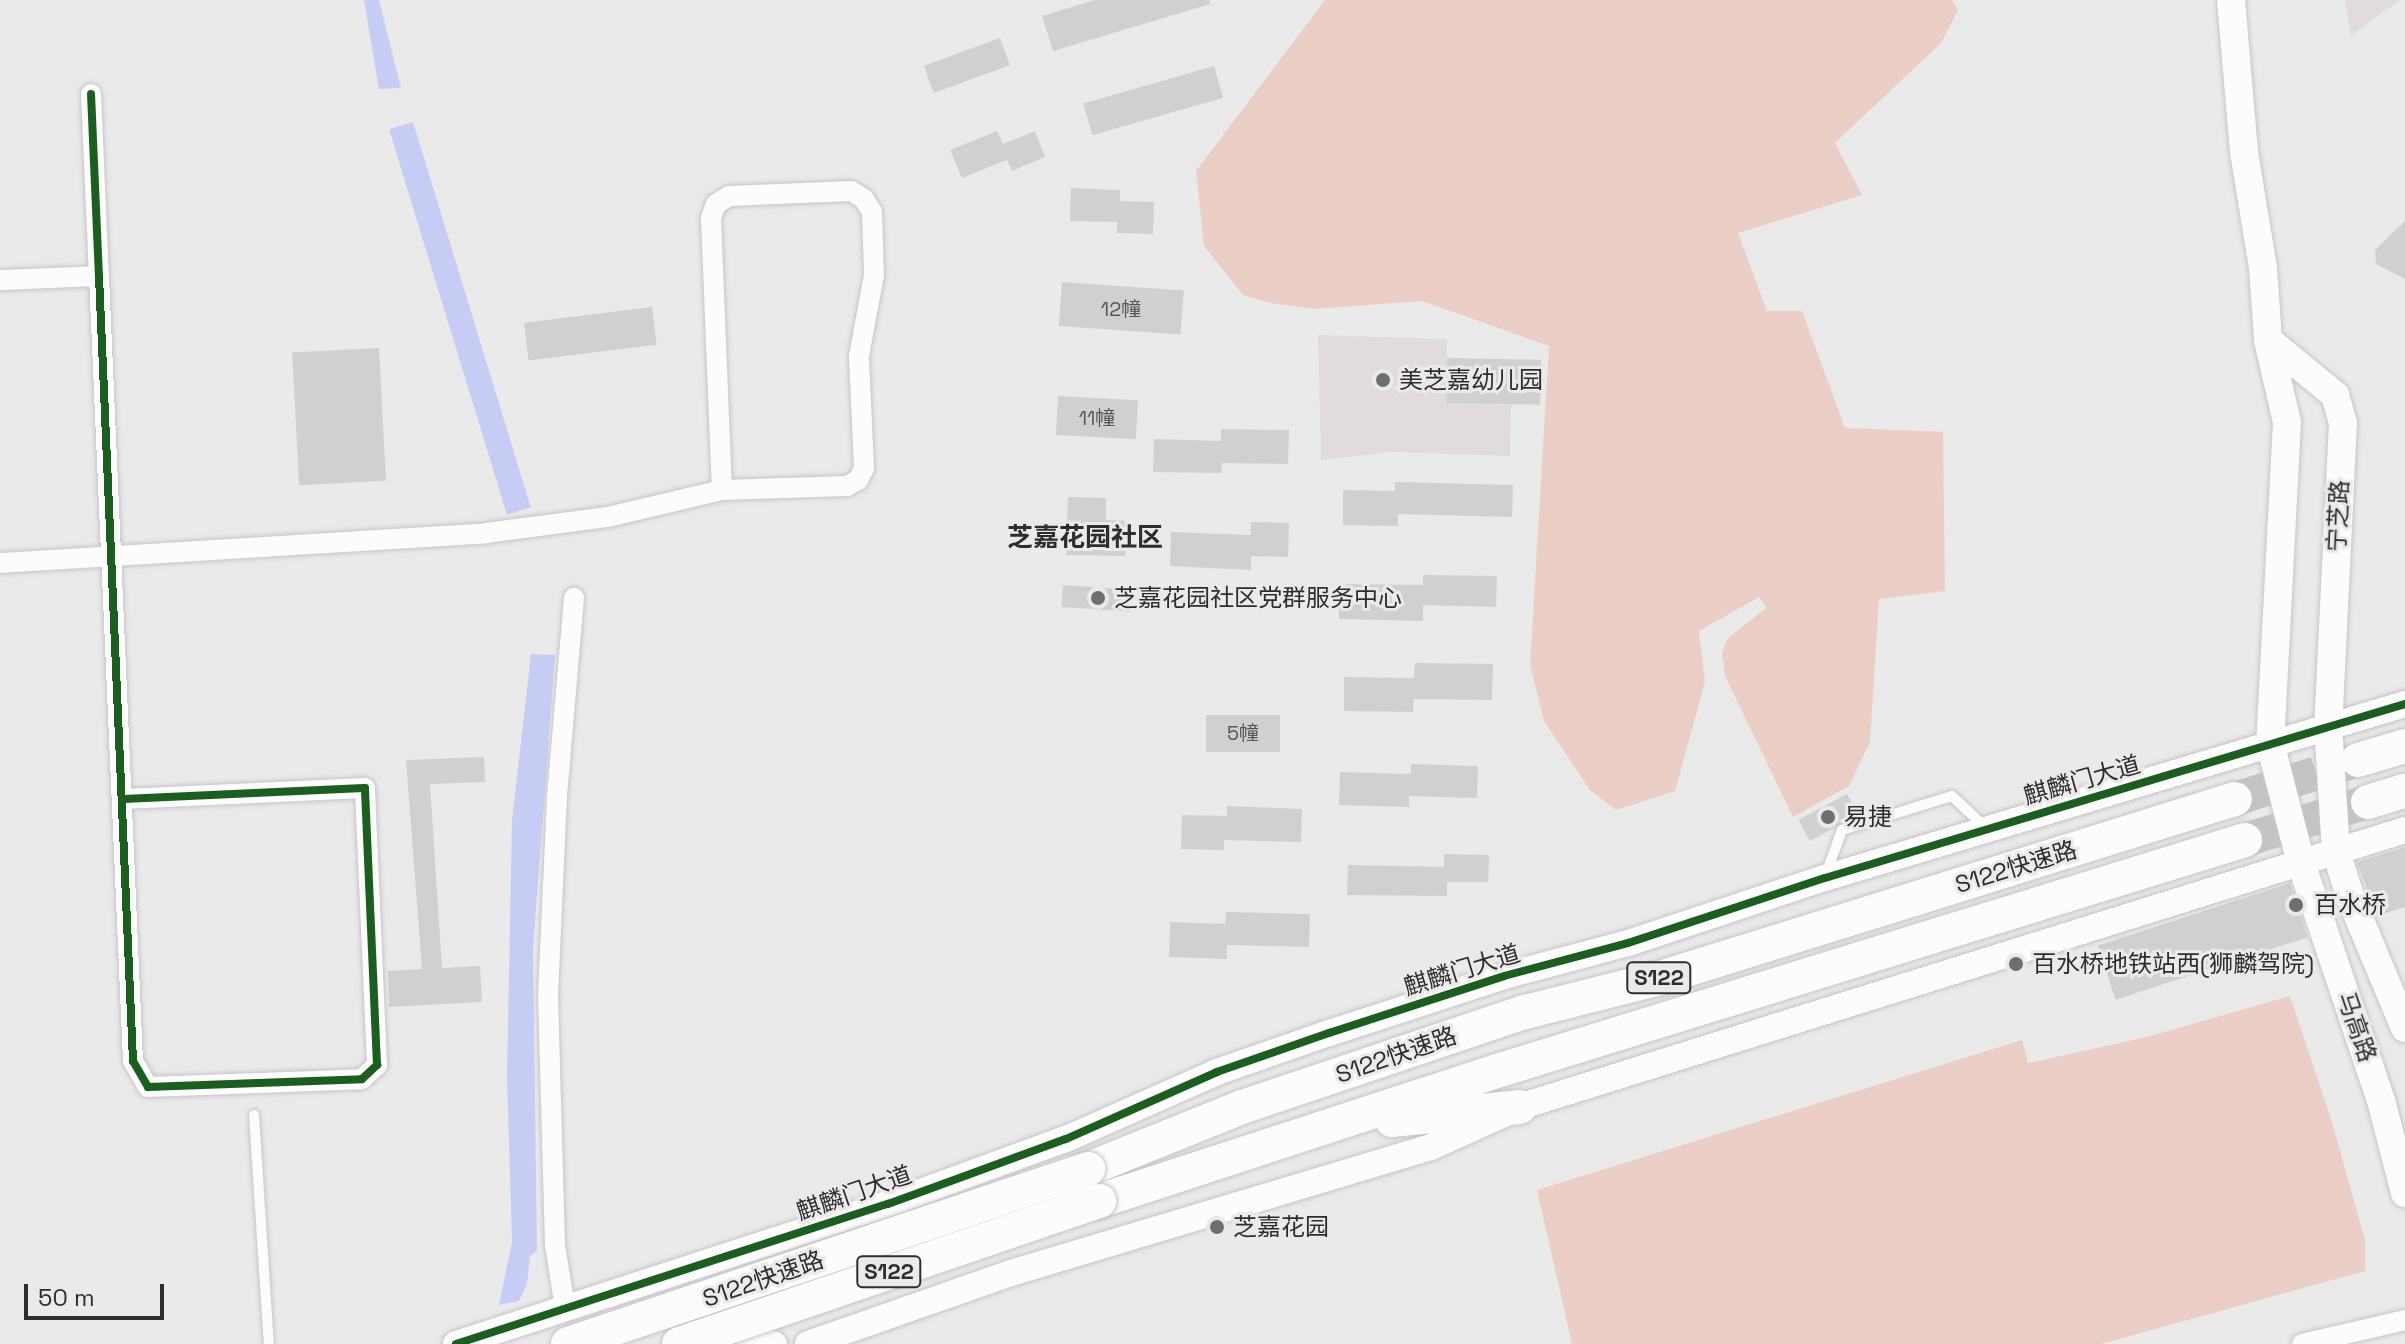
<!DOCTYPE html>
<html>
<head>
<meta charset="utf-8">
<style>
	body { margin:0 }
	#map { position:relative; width:2405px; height:1344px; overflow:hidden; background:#ebeaeb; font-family:"Space Grotesk","Noto Sans SC",sans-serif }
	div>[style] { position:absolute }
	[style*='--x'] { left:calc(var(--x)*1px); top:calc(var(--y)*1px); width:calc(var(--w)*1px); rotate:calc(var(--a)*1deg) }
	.built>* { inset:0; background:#e1dbdf }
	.green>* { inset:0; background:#ebcfc6 }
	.water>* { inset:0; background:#c7ccf5; transform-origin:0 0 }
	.building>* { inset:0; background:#d1d0d1; transform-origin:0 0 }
	.trunk-tunnel>* { height:34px; margin-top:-17px; transform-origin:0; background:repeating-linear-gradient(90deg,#c5c4c5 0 34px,transparent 0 51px) }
	.roads { filter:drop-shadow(0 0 2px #c6c5c6) drop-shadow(0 0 2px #c6c5c6) }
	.service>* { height:10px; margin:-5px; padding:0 5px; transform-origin:5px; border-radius:5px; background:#fcfcfc }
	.minor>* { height:20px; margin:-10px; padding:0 10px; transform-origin:10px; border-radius:10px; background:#fcfcfc }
	.tertiary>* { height:26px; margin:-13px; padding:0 13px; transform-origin:13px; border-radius:13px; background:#fcfcfc }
	.secondary>* { height:28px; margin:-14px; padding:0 14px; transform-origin:14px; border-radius:14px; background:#fcfcfc }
	.trunk>* { height:34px; margin:-17px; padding:0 17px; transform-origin:17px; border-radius:17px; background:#fcfcfc }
	.bridges { filter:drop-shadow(0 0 2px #c6c5c6) drop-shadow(0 0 2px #c6c5c6) }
	.trunk-bridge>* { height:34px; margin:-17px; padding:0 17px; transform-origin:17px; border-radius:17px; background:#fcfcfc }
	.cycleway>* { height:8px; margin:-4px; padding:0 4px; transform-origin:4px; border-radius:4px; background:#1b5e20 }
	.dots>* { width:22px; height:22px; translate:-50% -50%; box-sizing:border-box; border:4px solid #ece9eb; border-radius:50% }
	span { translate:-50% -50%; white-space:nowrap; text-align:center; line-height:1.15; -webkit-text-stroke:6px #ece9eb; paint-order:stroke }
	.number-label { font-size:20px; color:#575657 }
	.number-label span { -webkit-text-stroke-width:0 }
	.shield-label span { padding:2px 6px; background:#ece9eb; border:2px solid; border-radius:6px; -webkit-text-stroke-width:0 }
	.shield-label { font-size:22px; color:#2e2d2e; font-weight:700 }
	.poi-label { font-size:24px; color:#2e2d2e }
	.left { translate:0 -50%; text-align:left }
	.street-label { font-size:24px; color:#2e2d2e }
	.neighbourhood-label { font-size:26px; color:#2e2d2e; font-weight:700 }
	.scale { position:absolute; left:24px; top:1284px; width:140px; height:36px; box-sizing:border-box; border:4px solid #2e2d2e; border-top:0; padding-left:10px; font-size:24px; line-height:28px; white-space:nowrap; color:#2e2d2e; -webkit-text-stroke:6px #ece9eb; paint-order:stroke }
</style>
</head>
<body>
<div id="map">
	<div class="built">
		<i style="clip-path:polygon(2345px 0,2400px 0,2351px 36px)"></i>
		<i style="clip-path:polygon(1318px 335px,1447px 339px,1446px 403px,1511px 405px,1510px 456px,1393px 452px,1321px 460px)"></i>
	</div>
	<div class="green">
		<i style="clip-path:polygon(1325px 0,1952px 0,1958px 10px,1941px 43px,1835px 143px,1862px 195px,1738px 233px,1767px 311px,1802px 311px,1845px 428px,1943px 432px,1945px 591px,1879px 599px,1870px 742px,1849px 786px,1793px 817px,1725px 676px,1722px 653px,1727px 639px,1766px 608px,1759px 597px,1699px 631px,1705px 682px,1675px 791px,1616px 810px,1590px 790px,1544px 721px,1530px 665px,1549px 346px,1422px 301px,1314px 309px,1271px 303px,1243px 295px,1204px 246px,1196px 171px)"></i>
		<i style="clip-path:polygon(2290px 996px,2332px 1122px,2365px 1240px,2365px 1271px,2101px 1344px,1572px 1344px,1537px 1190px,2022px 1040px,2028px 1063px,2147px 1037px)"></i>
	</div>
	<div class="water">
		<i style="clip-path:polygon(364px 0,379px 0,401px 88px,379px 89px)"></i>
		<i style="left:413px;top:122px;width:403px;height:25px;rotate:73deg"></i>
		<i style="clip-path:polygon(531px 654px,555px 655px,533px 949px,537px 1251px,530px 1256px,527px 1284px,519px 1301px,499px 1305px,512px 1242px,507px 1076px,512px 821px)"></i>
	</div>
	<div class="building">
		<i style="clip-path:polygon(1095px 0,1209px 0,1210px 4px,1053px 51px,1042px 16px)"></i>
		<i style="left:1000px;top:38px;width:29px;height:81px;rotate:70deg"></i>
		<i style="left:1214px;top:66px;width:33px;height:136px;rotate:74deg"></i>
		<i style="clip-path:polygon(997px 131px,1003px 144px,1035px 131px,1045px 157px,1012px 171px,1007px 160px,962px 178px,950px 150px)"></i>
		<i style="clip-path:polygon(1071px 188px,1120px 190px,1120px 201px,1154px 202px,1153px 234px,1117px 233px,1117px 222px,1070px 221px)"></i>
		<i style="clip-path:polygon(2405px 221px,2405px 279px,2376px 264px,2375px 250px)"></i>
		<i style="left:1062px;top:282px;width:122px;height:44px;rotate:4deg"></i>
		<i style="left:652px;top:307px;width:38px;height:129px;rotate:83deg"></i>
		<i style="left:379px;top:348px;width:133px;height:87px;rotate:87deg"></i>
		<i style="left:1447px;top:358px;width:94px;height:45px;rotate:1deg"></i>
		<i style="left:1058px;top:396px;width:80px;height:39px;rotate:3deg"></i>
		<i style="clip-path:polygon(1221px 429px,1289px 430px,1288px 464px,1222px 463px,1221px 473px,1153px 472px,1154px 439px,1221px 441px)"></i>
		<i style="clip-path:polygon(1395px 482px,1513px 485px,1512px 517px,1398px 514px,1398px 526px,1343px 525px,1343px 490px,1395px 491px)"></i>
		<i style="clip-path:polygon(1068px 497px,1106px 498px,1106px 520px,1126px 521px,1125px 556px,1066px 555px)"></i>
		<i style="clip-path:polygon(1251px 522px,1289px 523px,1288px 557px,1251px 556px,1251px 570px,1170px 566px,1171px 532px,1251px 535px)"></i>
		<i style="clip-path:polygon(1423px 575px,1497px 576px,1496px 607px,1423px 605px,1423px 621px,1339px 619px,1339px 584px,1423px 585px)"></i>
		<i style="left:1063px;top:585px;width:70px;height:22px;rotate:4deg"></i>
		<i style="clip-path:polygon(1415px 663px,1493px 664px,1492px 700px,1414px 699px,1413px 712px,1344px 711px,1344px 677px,1414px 678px)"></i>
		<i style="left:1206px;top:715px;width:74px;height:37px"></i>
		<i style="clip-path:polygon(484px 757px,485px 782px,430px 784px,442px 968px,480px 966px,482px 1002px,389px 1007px,388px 971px,422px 969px,406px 760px)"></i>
		<i style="clip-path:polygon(1411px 764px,1478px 766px,1477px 798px,1409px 796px,1409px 807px,1339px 805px,1340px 772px,1411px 774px)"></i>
		<i style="left:1847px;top:794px;width:24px;height:55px;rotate:62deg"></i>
		<i style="clip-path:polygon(1227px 806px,1302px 809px,1301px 842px,1224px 840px,1224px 850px,1181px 849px,1182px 815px,1227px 816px)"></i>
		<i style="clip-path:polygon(2405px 847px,2405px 907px,2377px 916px,2357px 862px)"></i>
		<i style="clip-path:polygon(1444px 854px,1489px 855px,1488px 882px,1447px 882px,1447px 896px,1347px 895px,1348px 865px,1444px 867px)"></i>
		<i style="left:2290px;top:883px;width:57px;height:202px;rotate:72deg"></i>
		<i style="clip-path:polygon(1226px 912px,1310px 914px,1309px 947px,1227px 945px,1227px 959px,1169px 957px,1170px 922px,1225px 924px)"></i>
	</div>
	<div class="trunk-tunnel">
		<i style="--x:2235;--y:799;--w:129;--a:-17.6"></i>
		<i style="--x:2245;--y:840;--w:129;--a:-17.2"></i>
	</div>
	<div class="roads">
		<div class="service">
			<i style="--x:1826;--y:874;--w:47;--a:-70"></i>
			<i style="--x:1842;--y:830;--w:115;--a:-17.2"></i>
			<i style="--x:1952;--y:796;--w:45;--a:43.2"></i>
			<i style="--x:254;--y:1115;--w:229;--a:86.3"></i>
		</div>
		<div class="minor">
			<i style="--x:91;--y:94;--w:182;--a:87.5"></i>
			<i style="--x:99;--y:276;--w:786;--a:87.52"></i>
			<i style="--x:133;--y:1061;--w:30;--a:60"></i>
			<i style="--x:148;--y:1087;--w:214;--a:-2.1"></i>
			<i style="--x:362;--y:1079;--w:21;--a:-43"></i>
			<i style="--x:377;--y:1065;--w:277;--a:-92.5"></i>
			<i style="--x:365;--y:788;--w:243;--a:177.4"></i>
			<i style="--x:0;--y:280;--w:99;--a:-2.3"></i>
			<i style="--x:0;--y:563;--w:487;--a:-3.5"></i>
			<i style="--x:486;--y:533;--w:123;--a:-7.5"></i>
			<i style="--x:608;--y:517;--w:117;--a:-13.3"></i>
			<i style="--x:722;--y:490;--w:125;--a:-1.8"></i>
			<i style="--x:847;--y:486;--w:13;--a:-29"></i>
			<i style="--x:858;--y:480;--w:13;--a:-63"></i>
			<i style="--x:864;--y:468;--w:112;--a:-92.6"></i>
			<i style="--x:859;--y:356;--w:82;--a:-79.5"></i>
			<i style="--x:874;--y:275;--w:63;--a:-91.8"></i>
			<i style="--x:872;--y:212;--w:15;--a:-122"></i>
			<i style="--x:864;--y:199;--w:15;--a:-148"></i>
			<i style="--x:851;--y:191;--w:122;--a:177.7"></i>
			<i style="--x:729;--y:196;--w:15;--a:148"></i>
			<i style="--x:716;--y:204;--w:15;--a:110"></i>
			<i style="--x:711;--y:218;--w:272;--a:87.7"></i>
			<i style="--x:565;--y:1308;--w:64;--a:-99"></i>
			<i style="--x:555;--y:1245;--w:250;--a:-91.6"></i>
			<i style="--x:548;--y:995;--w:199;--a:-87.4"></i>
			<i style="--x:557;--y:796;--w:199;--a:-85.1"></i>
			<i style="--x:2302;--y:1344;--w:106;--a:-13.1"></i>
		</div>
		<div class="tertiary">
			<i style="--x:723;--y:1319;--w:41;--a:34.1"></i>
			<i style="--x:757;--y:1342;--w:17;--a:7"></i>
			<i style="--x:456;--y:1344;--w:454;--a:-18"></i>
			<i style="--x:888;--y:1204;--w:189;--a:-20.1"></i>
			<i style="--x:1066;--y:1139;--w:165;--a:-23.9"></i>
			<i style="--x:1217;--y:1072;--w:119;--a:-19.2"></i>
			<i style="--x:1329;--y:1033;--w:184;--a:-18"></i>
			<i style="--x:1504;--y:976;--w:128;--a:-14.9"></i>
			<i style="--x:1628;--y:943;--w:207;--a:-18.3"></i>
			<i style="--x:1825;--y:878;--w:606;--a:-16.7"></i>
			<i style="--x:808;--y:1344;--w:215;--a:-19.3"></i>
			<i style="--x:1011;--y:1273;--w:438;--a:-16.7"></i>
			<i style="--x:1431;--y:1147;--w:97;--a:-24.4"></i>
			<i style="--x:1519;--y:1107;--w:928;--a:-17.36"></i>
		</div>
		<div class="secondary">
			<i style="--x:2231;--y:0;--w:153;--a:85.1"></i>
			<i style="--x:2244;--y:152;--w:118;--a:80.7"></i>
			<i style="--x:2263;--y:268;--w:72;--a:86"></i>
			<i style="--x:2268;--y:340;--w:84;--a:77"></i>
			<i style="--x:2287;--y:422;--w:321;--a:93"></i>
			<i style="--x:2270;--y:743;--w:124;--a:75.5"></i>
			<i style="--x:2301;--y:863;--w:254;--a:71.4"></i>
			<i style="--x:2382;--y:1104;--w:92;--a:75.5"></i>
			<i style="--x:2268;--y:340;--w:87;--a:39.4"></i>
			<i style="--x:2335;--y:395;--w:29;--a:74"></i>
			<i style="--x:2343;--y:423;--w:302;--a:92.8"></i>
			<i style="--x:2328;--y:725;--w:127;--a:86.4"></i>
			<i style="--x:2336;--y:852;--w:49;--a:72.3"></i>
			<i style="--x:2351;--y:899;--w:140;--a:67.3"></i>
		</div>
		<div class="trunk">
			<i style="--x:2358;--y:760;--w:49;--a:-16.6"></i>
			<i style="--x:2368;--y:802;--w:39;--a:-17"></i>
			<i style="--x:1392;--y:1120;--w:128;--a:-5.8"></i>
			<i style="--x:1088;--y:1169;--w:166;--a:-21.9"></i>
			<i style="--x:1242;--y:1107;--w:299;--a:-18.6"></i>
			<i style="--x:1525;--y:1012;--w:139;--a:-14.1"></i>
			<i style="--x:1660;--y:978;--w:602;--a:-17.29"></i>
			<i style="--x:1099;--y:1201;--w:419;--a:-18.1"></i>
			<i style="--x:1497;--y:1071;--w:783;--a:-17.16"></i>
		</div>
	</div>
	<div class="bridges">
		<div class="trunk-bridge">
			<i style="--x:568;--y:1344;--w:549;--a:-18.6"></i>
			<i style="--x:679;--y:1344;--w:444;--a:-18.8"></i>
		</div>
	</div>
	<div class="cycleway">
		<i style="--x:91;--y:94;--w:182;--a:87.5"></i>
		<i style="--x:99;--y:276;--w:786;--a:87.52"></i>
		<i style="--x:133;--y:1061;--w:30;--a:60"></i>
		<i style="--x:148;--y:1087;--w:214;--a:-2.1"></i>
		<i style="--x:362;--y:1079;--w:21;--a:-43"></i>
		<i style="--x:377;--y:1065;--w:277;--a:-92.5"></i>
		<i style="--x:365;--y:788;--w:243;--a:177.4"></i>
		<i style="--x:456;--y:1344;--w:454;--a:-18"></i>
		<i style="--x:888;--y:1204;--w:189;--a:-20.1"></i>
		<i style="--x:1066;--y:1139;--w:165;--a:-23.9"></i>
		<i style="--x:1217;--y:1072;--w:119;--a:-19.2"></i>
		<i style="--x:1329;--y:1033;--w:184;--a:-18"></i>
		<i style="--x:1504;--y:976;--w:128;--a:-14.9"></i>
		<i style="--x:1628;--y:943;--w:207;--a:-18.3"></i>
		<i style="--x:1825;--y:878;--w:606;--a:-16.7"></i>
	</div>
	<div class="dots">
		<i style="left:1383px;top:380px;background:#706f70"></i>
		<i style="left:1098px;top:598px;background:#706f70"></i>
		<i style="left:1828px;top:817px;background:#706f70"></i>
		<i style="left:2296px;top:905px;background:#706f70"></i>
		<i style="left:2016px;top:964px;background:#706f70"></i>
		<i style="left:1217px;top:1227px;background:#706f70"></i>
	</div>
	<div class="number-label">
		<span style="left:1121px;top:309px">12幢</span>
		<span style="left:1097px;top:418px">11幢</span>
		<span style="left:1243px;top:733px">5幢</span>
	</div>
	<div class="shield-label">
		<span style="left:1659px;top:978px">S122</span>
		<span style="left:889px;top:1272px">S122</span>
	</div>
	<div class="poi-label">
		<span class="left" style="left:1399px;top:380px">美芝嘉幼儿园</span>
		<span class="left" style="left:1114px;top:598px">芝嘉花园社区党群服务中心</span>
		<span class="left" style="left:1844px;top:817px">易捷</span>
		<span class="left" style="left:2314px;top:905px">百水桥</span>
		<span class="left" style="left:2032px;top:964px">百水桥地铁站西(狮麟驾院)</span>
		<span class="left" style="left:1233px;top:1227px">芝嘉花园</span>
	</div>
	<div class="street-label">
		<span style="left:2338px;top:516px;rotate:-87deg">宁芝路</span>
		<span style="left:2082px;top:780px;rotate:-16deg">麒麟门大道</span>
		<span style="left:2016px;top:867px;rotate:-17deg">S122快速路</span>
		<span style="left:1462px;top:970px;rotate:-17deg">麒麟门大道</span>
		<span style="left:2357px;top:1027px;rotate:71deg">马高路</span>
		<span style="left:1396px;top:1055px;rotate:-19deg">S122快速路</span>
		<span style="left:854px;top:1193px;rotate:-19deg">麒麟门大道</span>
		<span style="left:763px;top:1279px;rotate:-19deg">S122快速路</span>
	</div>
	<div class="neighbourhood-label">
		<span style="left:1085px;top:538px">芝嘉花园社区</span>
	</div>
	<div class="scale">50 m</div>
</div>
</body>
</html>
